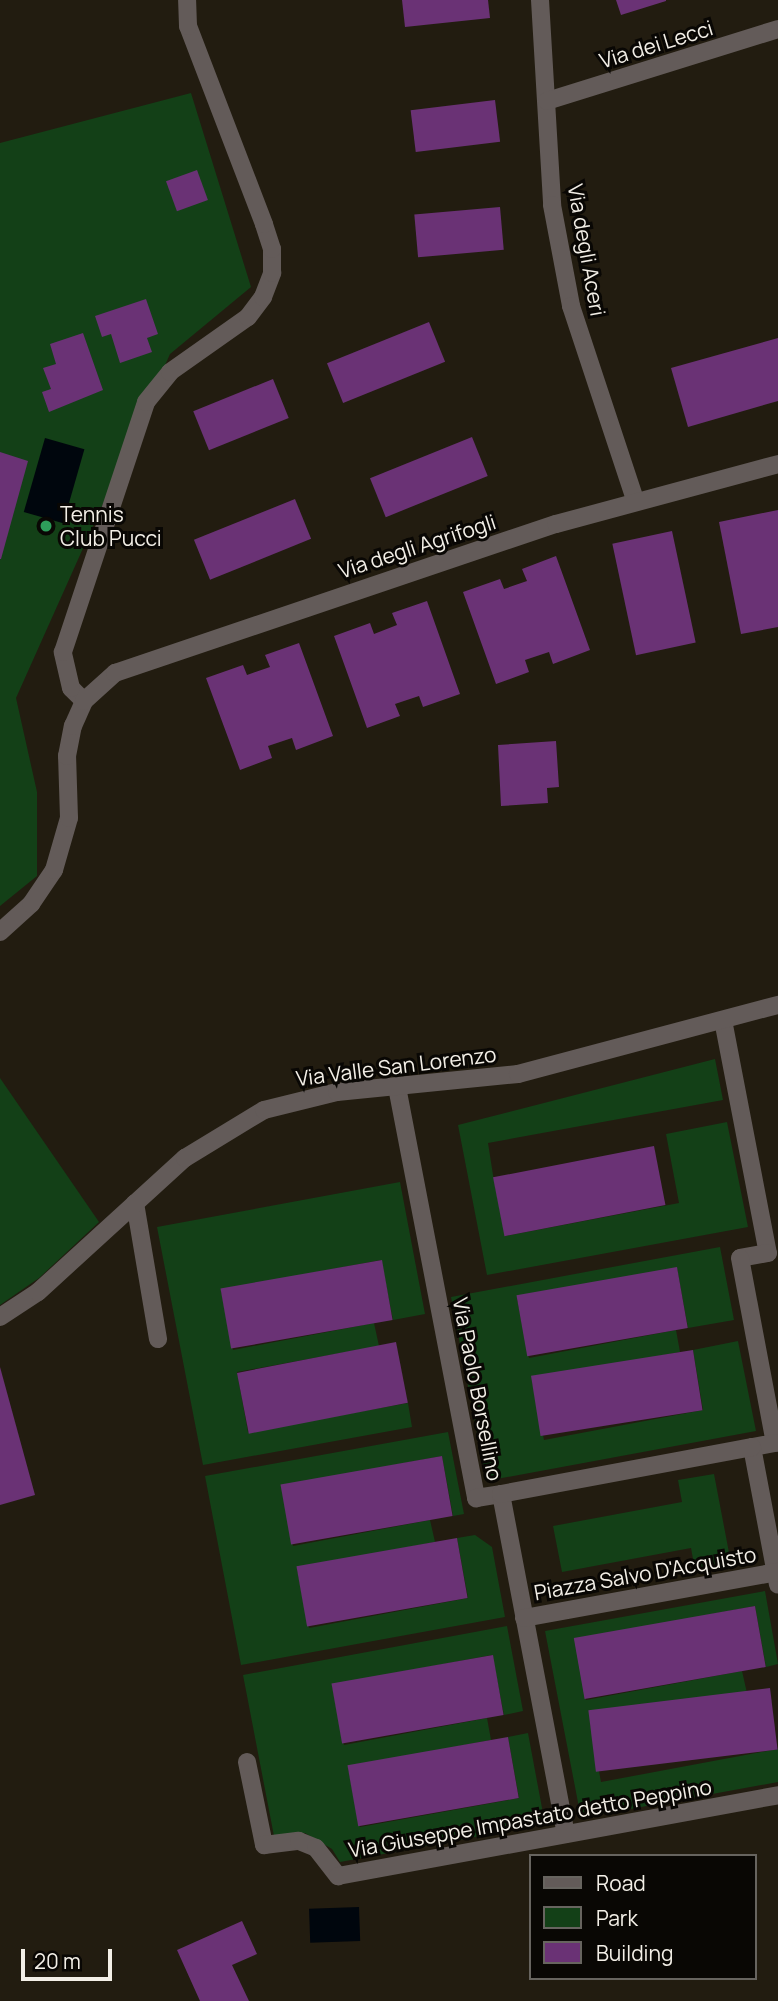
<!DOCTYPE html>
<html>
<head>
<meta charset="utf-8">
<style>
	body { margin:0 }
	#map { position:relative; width:778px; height:2001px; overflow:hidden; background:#221c10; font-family:Manrope,sans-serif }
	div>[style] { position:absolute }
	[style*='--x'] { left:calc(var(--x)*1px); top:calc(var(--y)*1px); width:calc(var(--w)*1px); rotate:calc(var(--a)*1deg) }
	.green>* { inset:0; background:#134017 }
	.water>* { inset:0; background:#00060d; transform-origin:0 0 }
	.building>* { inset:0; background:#6a3275; transform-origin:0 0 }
	.lane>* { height:18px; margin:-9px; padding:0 9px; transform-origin:9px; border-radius:9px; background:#635b59 }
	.street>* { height:18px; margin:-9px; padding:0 9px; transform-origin:9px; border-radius:9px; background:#635b59 }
	.dots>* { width:19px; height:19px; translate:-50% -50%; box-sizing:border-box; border:4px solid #090704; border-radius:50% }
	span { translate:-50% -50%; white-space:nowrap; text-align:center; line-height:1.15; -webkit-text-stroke:6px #090704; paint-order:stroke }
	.street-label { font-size:21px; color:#f3efe7 }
	.poi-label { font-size:21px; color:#f3efe7 }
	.left { translate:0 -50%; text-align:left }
	.legend { position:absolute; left:529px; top:1854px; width:228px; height:126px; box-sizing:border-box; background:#090704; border:2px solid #67645f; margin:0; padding:9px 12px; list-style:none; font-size:21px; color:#f3efe7 }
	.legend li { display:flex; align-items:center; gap:14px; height:35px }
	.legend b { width:35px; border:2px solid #67645f }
	.scale { position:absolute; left:21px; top:1949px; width:91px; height:32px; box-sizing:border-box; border:4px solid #f3efe7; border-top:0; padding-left:9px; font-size:21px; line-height:24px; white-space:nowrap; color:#f3efe7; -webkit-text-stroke:5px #090704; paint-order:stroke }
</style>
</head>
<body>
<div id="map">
	<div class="green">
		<i style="clip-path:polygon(191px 93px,251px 287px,170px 354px,16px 698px,37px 792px,37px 876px,0 906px,0 143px)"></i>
		<i style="clip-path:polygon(715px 1059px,723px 1100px,488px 1143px,493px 1175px,505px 1236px,679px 1203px,666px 1134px,727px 1122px,748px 1227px,487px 1275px,458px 1125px)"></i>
		<i style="clip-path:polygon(0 1078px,99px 1222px,39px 1278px,0 1305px)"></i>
		<i style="clip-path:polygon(400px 1182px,425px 1314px,393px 1320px,381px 1260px,221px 1290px,233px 1350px,374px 1323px,379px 1346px,237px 1372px,248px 1432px,408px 1403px,412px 1427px,203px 1465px,157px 1227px)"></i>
		<i style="clip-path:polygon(720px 1247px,734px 1320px,688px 1328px,677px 1268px,517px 1298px,529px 1358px,676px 1330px,680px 1352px,532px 1380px,544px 1440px,703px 1410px,693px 1350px,738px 1341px,756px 1431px,486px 1481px,451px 1297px)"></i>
		<i style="clip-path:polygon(448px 1432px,464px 1514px,453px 1516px,442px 1456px,282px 1486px,293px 1546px,430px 1520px,435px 1542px,297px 1568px,309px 1628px,468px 1598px,457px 1538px,475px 1535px,492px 1547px,505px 1617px,241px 1665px,205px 1476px)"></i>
		<i style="clip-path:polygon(714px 1474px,731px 1563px,695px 1570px,691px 1548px,562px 1572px,553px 1526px,682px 1502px,678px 1480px)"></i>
		<i style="clip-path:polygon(765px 1591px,778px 1664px,766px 1667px,755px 1606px,575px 1640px,586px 1700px,742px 1671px,747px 1693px,590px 1722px,601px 1782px,778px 1749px,778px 1782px,581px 1818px,545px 1631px)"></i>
		<i style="clip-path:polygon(507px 1626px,523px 1711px,504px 1715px,492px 1655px,332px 1685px,344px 1745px,487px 1718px,491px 1740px,348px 1767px,360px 1827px,519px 1798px,508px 1737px,528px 1733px,545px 1824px,340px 1862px,332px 1849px,305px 1833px,274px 1836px,243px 1675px)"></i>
	</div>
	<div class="water">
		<i style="left:45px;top:438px;width:41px;height:77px;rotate:16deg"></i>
		<i style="left:359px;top:1907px;width:34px;height:50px;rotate:88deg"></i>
	</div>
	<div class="building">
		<i style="clip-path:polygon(402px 0,488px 0,490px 18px,405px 27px)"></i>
		<i style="clip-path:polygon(616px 0,666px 0,666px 1px,621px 15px)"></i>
		<i style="left:495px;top:100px;width:42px;height:85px;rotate:83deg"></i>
		<i style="left:197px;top:170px;width:32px;height:33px;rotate:70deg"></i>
		<i style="left:500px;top:207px;width:43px;height:86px;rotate:85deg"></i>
		<i style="clip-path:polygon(146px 299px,158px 334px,147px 338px,152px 352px,120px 363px,111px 334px,102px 337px,95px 316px)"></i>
		<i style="left:429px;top:322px;width:43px;height:110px;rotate:68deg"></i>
		<i style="clip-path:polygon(83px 333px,103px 390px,49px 412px,42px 392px,51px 389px,43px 368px,56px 364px,50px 344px)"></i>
		<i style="clip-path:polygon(778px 338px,778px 401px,688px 427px,671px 368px)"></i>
		<i style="left:273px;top:379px;width:42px;height:86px;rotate:68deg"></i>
		<i style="left:472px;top:437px;width:42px;height:110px;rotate:68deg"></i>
		<i style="clip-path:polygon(0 452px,28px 461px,1px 559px,0 559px)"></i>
		<i style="left:295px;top:499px;width:43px;height:109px;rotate:68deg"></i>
		<i style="clip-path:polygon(778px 510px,778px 627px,741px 634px,719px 522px)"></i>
		<i style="left:672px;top:531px;width:114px;height:61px;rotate:78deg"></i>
		<i style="clip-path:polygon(556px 556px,590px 650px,553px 664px,549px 652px,525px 660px,529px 672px,496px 684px,463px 592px,500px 579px,504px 589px,527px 581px,522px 569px)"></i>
		<i style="clip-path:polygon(427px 601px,460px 694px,423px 707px,419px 696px,395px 704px,400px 716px,367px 728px,334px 636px,370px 623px,374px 634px,397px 625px,392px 613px)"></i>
		<i style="clip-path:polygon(299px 643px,333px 736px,296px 750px,292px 738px,268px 746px,272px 758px,240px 770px,206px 678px,243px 665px,247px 675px,270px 667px,265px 655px)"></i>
		<i style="clip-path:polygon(556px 741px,559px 787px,547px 788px,548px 803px,501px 806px,498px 745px)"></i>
		<i style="left:654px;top:1146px;width:60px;height:164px;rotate:79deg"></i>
		<i style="left:382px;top:1260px;width:61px;height:164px;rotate:80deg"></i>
		<i style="left:677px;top:1267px;width:62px;height:163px;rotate:80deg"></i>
		<i style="left:396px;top:1342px;width:62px;height:162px;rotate:79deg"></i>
		<i style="left:693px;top:1350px;width:61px;height:164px;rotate:81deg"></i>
		<i style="clip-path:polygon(0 1367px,35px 1495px,0 1505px)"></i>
		<i style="left:442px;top:1456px;width:61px;height:164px;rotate:80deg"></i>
		<i style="left:457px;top:1538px;width:61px;height:163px;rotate:80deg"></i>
		<i style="left:755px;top:1606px;width:62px;height:184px;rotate:80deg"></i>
		<i style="left:493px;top:1655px;width:61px;height:164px;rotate:80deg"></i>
		<i style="left:770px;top:1688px;width:62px;height:183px;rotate:83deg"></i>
		<i style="left:508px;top:1737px;width:62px;height:163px;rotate:80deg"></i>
		<i style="clip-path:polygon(242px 1921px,257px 1954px,232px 1965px,249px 2001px,200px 2001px,177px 1950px)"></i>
	</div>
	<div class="lane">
		<i style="--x:135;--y:1203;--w:138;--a:80.4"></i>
	</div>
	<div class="street">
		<i style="--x:540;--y:0;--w:205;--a:86.6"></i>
		<i style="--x:552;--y:205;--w:103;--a:79.3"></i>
		<i style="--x:571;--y:306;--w:203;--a:71.7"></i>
		<i style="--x:547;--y:101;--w:242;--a:-17.3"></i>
		<i style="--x:84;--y:701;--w:18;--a:-135"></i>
		<i style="--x:71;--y:688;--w:37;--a:-103"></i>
		<i style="--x:63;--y:652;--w:263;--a:-71.6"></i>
		<i style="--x:146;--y:402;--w:38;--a:-51"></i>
		<i style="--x:170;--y:372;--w:95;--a:-35.2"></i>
		<i style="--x:248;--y:317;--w:25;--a:-53"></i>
		<i style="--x:263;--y:297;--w:26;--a:-69"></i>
		<i style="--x:272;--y:273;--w:24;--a:-90"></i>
		<i style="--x:272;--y:249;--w:26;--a:-108"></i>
		<i style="--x:264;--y:224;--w:212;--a:-111"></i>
		<i style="--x:188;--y:26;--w:26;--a:-92"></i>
		<i style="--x:0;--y:932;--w:42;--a:-42.1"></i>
		<i style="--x:31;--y:904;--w:41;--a:-55.9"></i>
		<i style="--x:54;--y:870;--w:54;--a:-73.9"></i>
		<i style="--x:69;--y:818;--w:62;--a:-91.8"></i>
		<i style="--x:67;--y:756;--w:31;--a:-79"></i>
		<i style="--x:73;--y:726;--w:27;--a:-66"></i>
		<i style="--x:84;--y:701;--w:42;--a:-42.1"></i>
		<i style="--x:115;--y:673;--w:465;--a:-18.7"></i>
		<i style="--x:556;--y:524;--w:230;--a:-15.1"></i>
		<i style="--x:723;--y:1020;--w:237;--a:79.1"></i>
		<i style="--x:768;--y:1253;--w:28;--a:170"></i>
		<i style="--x:740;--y:1258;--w:188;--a:79.3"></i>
		<i style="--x:775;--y:1443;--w:23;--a:170"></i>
		<i style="--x:752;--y:1447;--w:140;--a:79.3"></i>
		<i style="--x:397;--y:1087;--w:419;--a:79.1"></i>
		<i style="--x:476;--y:1498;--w:25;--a:-9"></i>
		<i style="--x:501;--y:1494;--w:346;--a:79.2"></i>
		<i style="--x:0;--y:1317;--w:45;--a:-33.3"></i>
		<i style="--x:38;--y:1292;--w:199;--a:-42.4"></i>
		<i style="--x:185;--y:1158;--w:92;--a:-31.3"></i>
		<i style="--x:264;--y:1110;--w:75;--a:-13.9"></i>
		<i style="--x:337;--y:1092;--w:182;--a:-5.7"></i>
		<i style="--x:518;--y:1074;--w:269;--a:-14.9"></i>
		<i style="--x:501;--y:1494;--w:255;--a:-10.6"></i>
		<i style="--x:524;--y:1618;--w:258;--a:-10.3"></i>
		<i style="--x:247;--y:1762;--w:85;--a:78.4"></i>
		<i style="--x:264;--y:1845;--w:35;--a:-7"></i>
		<i style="--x:299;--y:1841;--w:18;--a:22"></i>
		<i style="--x:316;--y:1848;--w:36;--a:52"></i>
		<i style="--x:338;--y:1876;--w:447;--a:-10.4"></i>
	</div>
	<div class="dots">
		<i style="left:46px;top:526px;background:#2e9e5b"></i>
	</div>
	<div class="street-label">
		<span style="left:656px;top:44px;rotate:-17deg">Via dei Lecci</span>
		<span style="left:587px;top:250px;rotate:80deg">Via degli Aceri</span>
		<span style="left:417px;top:546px;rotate:-18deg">Via degli Agrifogli</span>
		<span style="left:396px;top:1066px;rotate:-7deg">Via Valle San Lorenzo</span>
		<span style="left:478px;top:1389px;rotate:79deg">Via Paolo Borsellino</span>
		<span style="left:645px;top:1573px;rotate:-10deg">Piazza Salvo D'Acquisto</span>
		<span style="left:530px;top:1818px;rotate:-10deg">Via Giuseppe Impastato detto Peppino</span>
	</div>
	<div class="poi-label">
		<span class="left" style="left:60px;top:526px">Tennis<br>Club Pucci</span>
	</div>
	<ul class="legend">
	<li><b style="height:9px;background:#635b59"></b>Road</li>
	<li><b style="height:19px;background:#134017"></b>Park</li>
	<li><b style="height:19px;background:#6a3275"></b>Building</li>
	</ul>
	<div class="scale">20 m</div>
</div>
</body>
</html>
